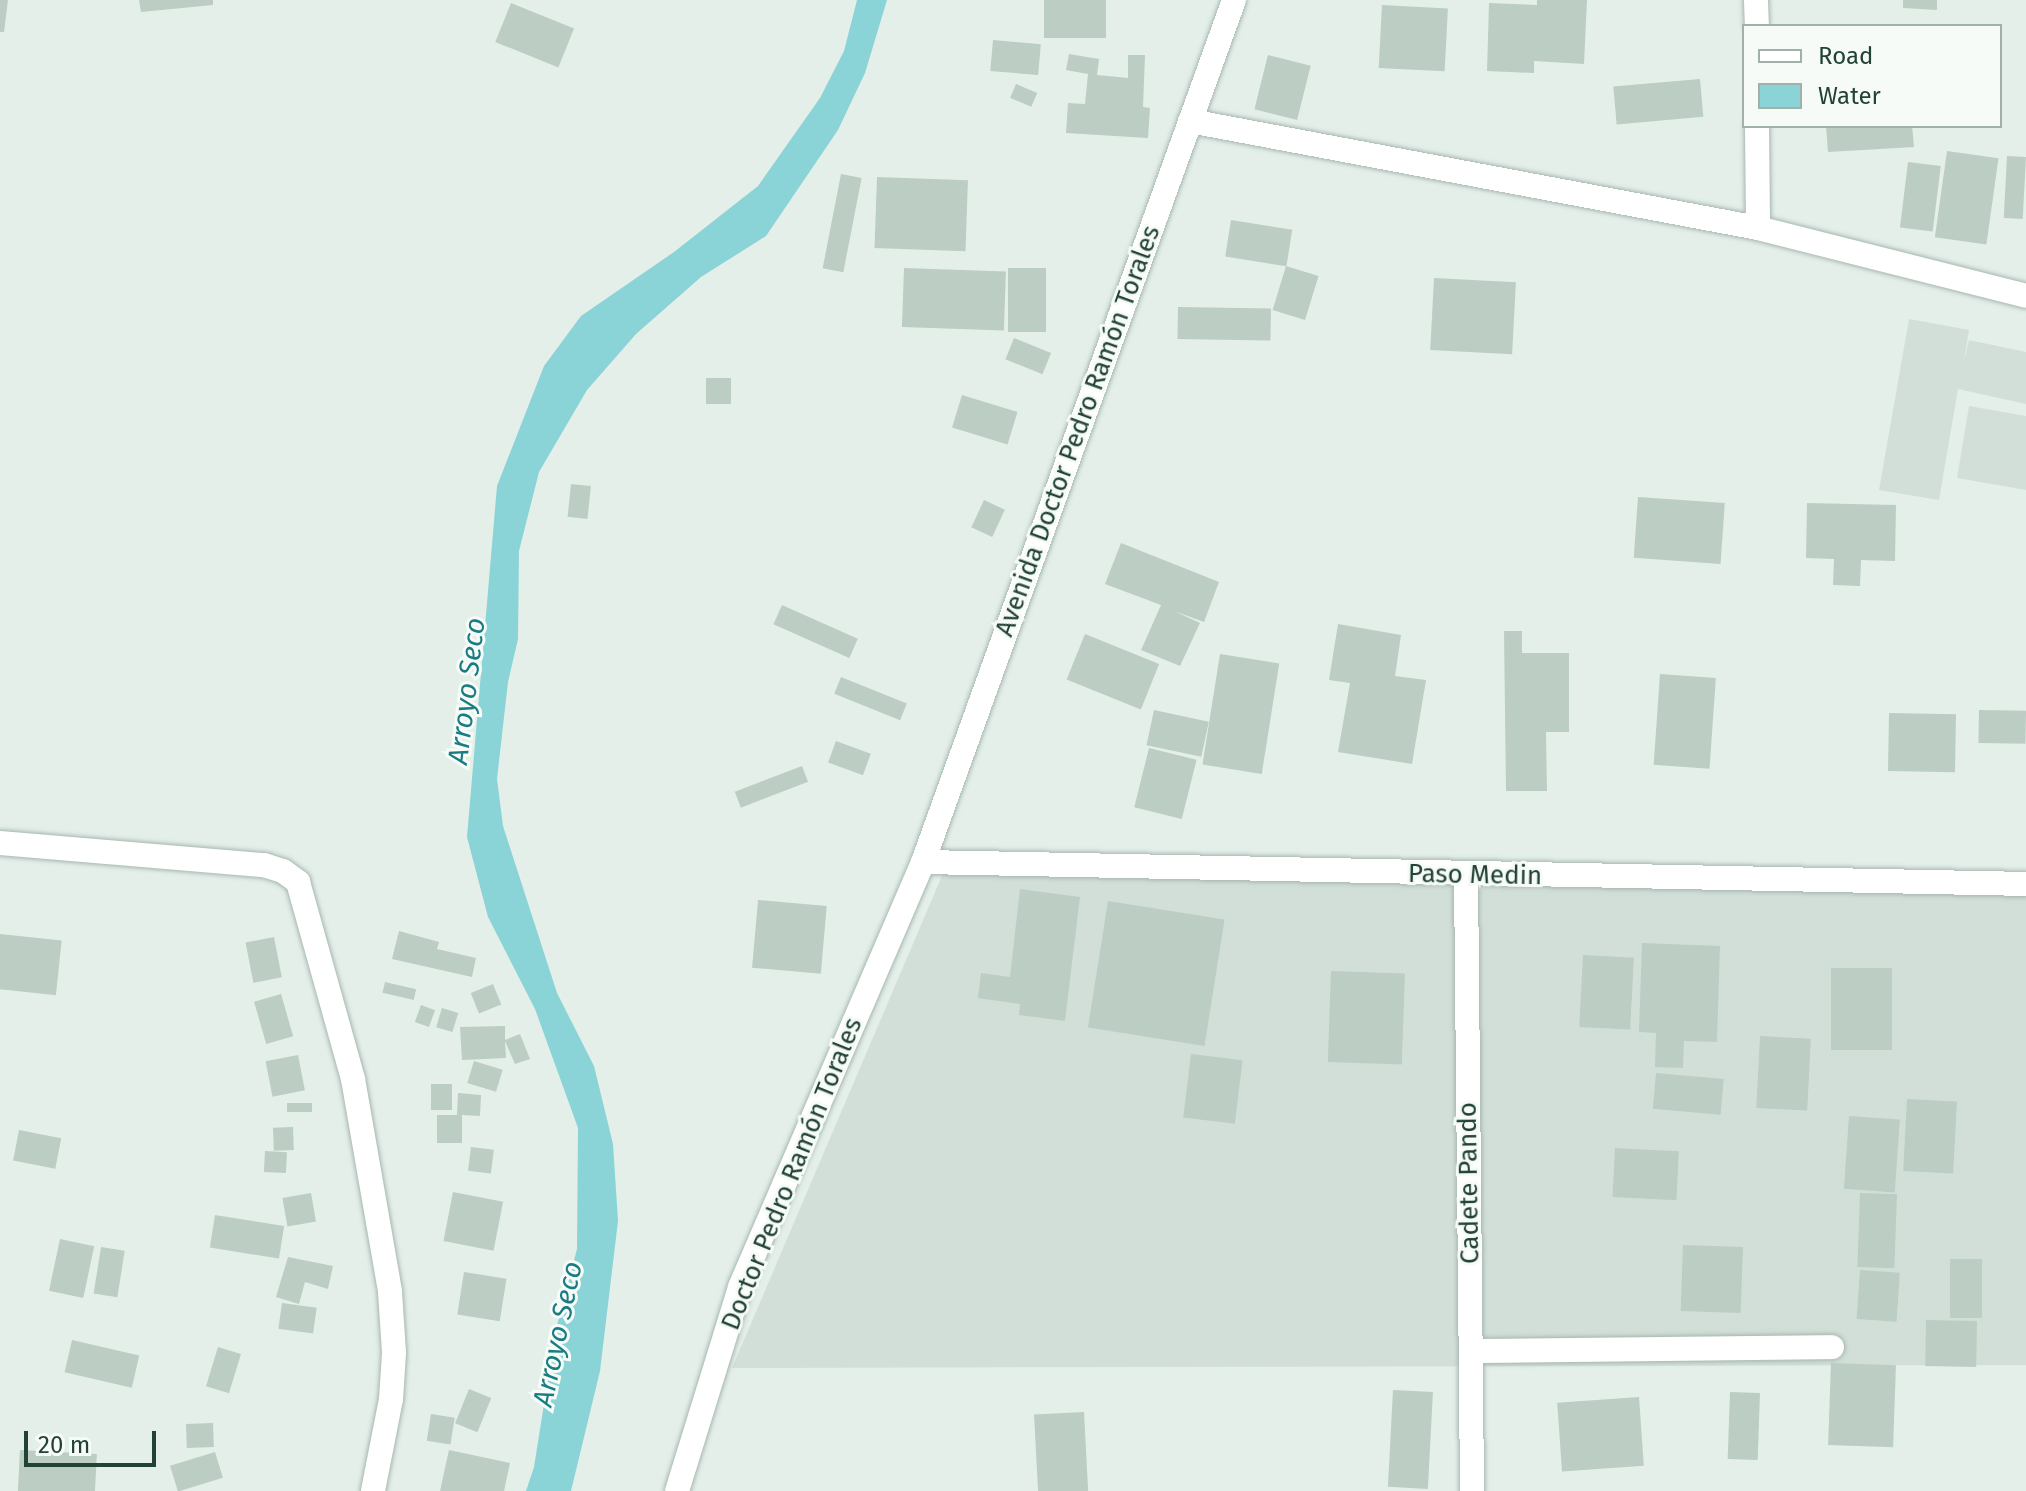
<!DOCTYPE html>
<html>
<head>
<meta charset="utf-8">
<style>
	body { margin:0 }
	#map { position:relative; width:2026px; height:1491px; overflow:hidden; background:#e4efe9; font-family:"Fira Sans",sans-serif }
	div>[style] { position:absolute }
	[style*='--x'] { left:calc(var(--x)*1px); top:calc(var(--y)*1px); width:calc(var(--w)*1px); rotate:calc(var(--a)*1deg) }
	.built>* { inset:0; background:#d2dfd8 }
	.water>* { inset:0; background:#8ad3d6 }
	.building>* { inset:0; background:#bccdc4; transform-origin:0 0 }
	.roads { filter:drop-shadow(0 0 2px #a6b8b0) drop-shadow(0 0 2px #a6b8b0) }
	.minor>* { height:24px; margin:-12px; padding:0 12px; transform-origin:12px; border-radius:12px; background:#fff }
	span { translate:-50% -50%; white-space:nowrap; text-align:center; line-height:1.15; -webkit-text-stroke:6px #f6fbf7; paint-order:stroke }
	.street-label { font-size:26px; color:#224236 }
	.water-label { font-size:28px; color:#187c82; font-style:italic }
	.legend { position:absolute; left:1742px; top:24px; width:260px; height:104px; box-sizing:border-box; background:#f6fbf7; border:2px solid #a1b1aa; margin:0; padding:10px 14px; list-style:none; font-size:24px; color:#224236 }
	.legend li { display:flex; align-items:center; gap:16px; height:40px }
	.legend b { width:40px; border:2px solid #a1b1aa }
	.scale { position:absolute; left:24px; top:1431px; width:132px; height:36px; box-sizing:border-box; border:4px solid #224236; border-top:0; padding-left:10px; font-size:24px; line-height:28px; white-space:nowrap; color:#224236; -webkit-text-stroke:6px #f6fbf7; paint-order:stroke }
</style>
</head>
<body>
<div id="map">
	<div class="built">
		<i style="clip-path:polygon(1909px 319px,1969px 330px,1964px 361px,1969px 340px,2026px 352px,2026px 404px,1958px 389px,1939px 500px,1879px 490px)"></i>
		<i style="clip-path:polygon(1969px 406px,2026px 416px,2026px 490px,1957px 478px)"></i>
		<i style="clip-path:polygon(947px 864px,2026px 877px,2026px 1365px,732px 1368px)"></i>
	</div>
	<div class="water">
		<i style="clip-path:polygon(857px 0,887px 0,865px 73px,838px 130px,766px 236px,701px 277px,636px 334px,587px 390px,539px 472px,519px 551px,518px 639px,508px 682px,497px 779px,503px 826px,557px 993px,594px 1066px,613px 1144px,618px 1221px,600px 1371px,571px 1491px,526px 1491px,534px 1467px,556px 1329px,577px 1249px,578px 1128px,535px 1009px,488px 917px,467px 837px,497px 486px,544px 366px,581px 316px,674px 252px,758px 186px,820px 98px,844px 51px)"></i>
	</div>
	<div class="building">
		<i style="clip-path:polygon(0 0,8px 0,4px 32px,0 32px)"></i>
		<i style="clip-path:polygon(139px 0,213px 0,213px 5px,141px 12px)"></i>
		<i style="left:1044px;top:0;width:62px;height:38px"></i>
		<i style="clip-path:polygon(1537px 0,1587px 0,1584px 64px,1534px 61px,1534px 73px,1487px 71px,1489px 3px,1537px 5px)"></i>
		<i style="clip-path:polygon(1903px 0,1937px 0,1937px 10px,1903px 8px)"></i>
		<i style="left:511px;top:3px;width:68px;height:42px;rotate:22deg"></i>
		<i style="left:1382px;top:5px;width:66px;height:63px;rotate:3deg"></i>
		<i style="left:993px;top:40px;width:48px;height:31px;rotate:5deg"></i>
		<i style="clip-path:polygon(1069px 54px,1099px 59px,1097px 75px,1128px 78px,1128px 55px,1145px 55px,1143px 107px,1150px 108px,1148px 138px,1066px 133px,1068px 103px,1085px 104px,1088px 74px,1066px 70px)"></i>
		<i style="left:1268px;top:55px;width:44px;height:56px;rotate:14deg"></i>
		<i style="left:1700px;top:79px;width:38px;height:87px;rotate:85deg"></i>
		<i style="left:1016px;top:84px;width:23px;height:15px;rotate:23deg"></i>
		<i style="clip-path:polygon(1826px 126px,1912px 126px,1914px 147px,1828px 152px)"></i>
		<i style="left:1947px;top:151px;width:52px;height:87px;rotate:8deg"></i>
		<i style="left:2007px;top:156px;width:19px;height:62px;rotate:3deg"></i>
		<i style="left:1908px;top:162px;width:33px;height:66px;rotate:7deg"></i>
		<i style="left:841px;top:174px;width:21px;height:96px;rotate:11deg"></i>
		<i style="left:877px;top:177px;width:91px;height:71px;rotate:2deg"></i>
		<i style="left:1231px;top:220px;width:62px;height:37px;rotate:9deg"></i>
		<i style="left:1286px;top:266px;width:34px;height:46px;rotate:17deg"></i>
		<i style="left:904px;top:268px;width:102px;height:59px;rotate:2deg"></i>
		<i style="left:1008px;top:268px;width:38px;height:64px"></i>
		<i style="left:1434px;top:278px;width:82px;height:72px;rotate:3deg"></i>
		<i style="left:1178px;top:307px;width:93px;height:32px;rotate:1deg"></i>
		<i style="left:1014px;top:338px;width:40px;height:23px;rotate:22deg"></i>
		<i style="left:706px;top:378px;width:25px;height:26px"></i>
		<i style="left:962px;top:395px;width:58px;height:34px;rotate:17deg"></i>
		<i style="left:571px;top:484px;width:20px;height:33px;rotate:6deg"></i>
		<i style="left:1638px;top:497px;width:87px;height:61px;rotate:4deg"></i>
		<i style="left:984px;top:500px;width:23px;height:30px;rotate:25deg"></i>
		<i style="clip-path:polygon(1807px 503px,1896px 505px,1895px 561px,1861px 560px,1860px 586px,1833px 585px,1834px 559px,1806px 558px)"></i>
		<i style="clip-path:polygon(1121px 543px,1219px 582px,1204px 622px,1174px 611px,1200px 623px,1180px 666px,1141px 650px,1161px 605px,1105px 584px)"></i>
		<i style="left:782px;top:605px;width:83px;height:21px;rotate:24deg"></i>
		<i style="clip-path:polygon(1338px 624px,1401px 635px,1395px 676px,1426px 680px,1412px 764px,1338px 752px,1350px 683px,1329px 680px)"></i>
		<i style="clip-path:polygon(1504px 631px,1522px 631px,1522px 653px,1569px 653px,1569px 732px,1546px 732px,1547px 791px,1506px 791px)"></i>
		<i style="left:1085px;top:634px;width:80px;height:49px;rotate:22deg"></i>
		<i style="left:1220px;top:654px;width:60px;height:112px;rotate:9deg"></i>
		<i style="left:1660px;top:674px;width:56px;height:91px;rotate:4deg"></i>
		<i style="left:841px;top:677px;width:71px;height:18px;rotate:22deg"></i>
		<i style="left:1154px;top:710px;width:56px;height:36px;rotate:12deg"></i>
		<i style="left:1979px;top:710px;width:47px;height:33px;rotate:1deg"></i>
		<i style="left:1889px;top:713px;width:67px;height:58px;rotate:1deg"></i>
		<i style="left:836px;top:741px;width:37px;height:23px;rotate:20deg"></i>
		<i style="left:1149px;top:748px;width:49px;height:61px;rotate:14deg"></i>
		<i style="left:802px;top:766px;width:17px;height:72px;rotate:69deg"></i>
		<i style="clip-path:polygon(1020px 889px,1080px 897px,1065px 1021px,1019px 1015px,1020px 1004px,978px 998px,981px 973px,1010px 977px)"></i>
		<i style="left:758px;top:900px;width:69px;height:68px;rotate:5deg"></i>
		<i style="left:1108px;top:901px;width:118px;height:128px;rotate:9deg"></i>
		<i style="clip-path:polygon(399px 931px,439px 942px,437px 949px,476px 958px,472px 977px,392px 959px)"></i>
		<i style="left:0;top:934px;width:62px;height:55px;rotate:6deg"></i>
		<i style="left:274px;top:937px;width:41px;height:29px;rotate:79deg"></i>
		<i style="clip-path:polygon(1642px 943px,1720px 946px,1717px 1042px,1684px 1041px,1683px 1068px,1655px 1067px,1656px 1033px,1639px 1032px)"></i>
		<i style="left:1583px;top:955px;width:51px;height:72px;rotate:3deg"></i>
		<i style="left:1831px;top:968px;width:61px;height:82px"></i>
		<i style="left:1331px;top:971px;width:74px;height:91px;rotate:2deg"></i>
		<i style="left:385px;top:982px;width:32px;height:11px;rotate:13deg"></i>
		<i style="left:493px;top:984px;width:22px;height:24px;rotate:68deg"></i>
		<i style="left:281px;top:994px;width:44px;height:28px;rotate:74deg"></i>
		<i style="left:421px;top:1005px;width:15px;height:18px;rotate:20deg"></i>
		<i style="left:442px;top:1008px;width:17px;height:20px;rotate:17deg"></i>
		<i style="clip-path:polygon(505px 1026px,505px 1040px,520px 1034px,530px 1059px,515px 1064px,505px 1041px,506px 1058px,462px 1060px,460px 1027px)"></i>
		<i style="left:1760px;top:1036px;width:51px;height:72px;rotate:3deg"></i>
		<i style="left:1191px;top:1054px;width:52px;height:64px;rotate:7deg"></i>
		<i style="left:298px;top:1055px;width:36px;height:33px;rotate:79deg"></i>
		<i style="left:474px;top:1061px;width:30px;height:23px;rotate:17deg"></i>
		<i style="left:1656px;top:1073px;width:68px;height:36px;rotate:5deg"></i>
		<i style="left:452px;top:1084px;width:26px;height:21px;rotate:90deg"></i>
		<i style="clip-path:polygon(458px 1093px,481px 1095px,480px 1116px,462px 1115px,462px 1143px,437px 1143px,437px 1115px,457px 1115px)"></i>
		<i style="left:1907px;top:1099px;width:50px;height:72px;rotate:3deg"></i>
		<i style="left:287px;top:1103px;width:25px;height:9px"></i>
		<i style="left:1849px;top:1116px;width:51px;height:73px;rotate:4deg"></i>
		<i style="left:293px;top:1127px;width:23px;height:20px;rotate:88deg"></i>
		<i style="left:19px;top:1130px;width:43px;height:31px;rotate:11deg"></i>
		<i style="left:471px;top:1147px;width:23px;height:24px;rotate:7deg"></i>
		<i style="left:1615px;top:1148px;width:64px;height:49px;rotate:3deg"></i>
		<i style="left:265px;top:1151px;width:22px;height:21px;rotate:3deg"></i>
		<i style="left:453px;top:1192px;width:51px;height:50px;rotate:11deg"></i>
		<i style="left:311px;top:1193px;width:29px;height:29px;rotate:80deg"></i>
		<i style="left:1860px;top:1193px;width:37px;height:74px;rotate:2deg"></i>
		<i style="left:215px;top:1215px;width:70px;height:33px;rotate:9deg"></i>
		<i style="left:60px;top:1239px;width:35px;height:53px;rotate:12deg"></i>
		<i style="left:1683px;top:1245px;width:60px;height:66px;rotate:2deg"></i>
		<i style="left:101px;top:1247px;width:24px;height:47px;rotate:9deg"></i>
		<i style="clip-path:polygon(288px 1257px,333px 1266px,328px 1289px,305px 1282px,299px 1304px,276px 1297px)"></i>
		<i style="left:1950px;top:1259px;width:32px;height:59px"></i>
		<i style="left:1860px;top:1270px;width:40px;height:49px;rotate:4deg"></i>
		<i style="left:464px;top:1272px;width:43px;height:43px;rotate:9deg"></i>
		<i style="left:282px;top:1303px;width:35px;height:26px;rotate:8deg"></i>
		<i style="left:1926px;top:1320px;width:51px;height:46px;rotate:1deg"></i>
		<i style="left:72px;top:1340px;width:69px;height:33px;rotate:13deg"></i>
		<i style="left:218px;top:1347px;width:24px;height:41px;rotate:17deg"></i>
		<i style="left:1831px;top:1363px;width:65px;height:82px;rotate:2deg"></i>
		<i style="left:469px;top:1389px;width:24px;height:37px;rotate:22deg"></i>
		<i style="left:1393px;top:1390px;width:40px;height:97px;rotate:3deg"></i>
		<i style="left:1730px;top:1392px;width:30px;height:67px;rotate:2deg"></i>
		<i style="left:1639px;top:1397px;width:69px;height:82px;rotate:86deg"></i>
		<i style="left:1084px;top:1412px;width:79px;height:50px;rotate:87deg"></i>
		<i style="left:431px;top:1414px;width:24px;height:27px;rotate:9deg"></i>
		<i style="left:213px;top:1423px;width:24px;height:27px;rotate:88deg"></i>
		<i style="left:20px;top:1450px;width:77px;height:41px;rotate:3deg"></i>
		<i style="clip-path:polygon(449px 1450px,510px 1463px,504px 1491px,440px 1491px)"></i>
		<i style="left:215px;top:1452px;width:27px;height:47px;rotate:73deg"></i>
	</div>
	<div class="roads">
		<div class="minor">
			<i style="--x:1756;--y:0;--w:26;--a:88"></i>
			<i style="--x:1190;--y:121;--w:578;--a:10.67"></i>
			<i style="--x:1758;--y:228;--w:276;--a:14.2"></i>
			<i style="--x:1757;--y:126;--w:102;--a:89.4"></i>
			<i style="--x:0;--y:843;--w:265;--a:4.8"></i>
			<i style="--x:264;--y:865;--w:20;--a:18"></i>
			<i style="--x:283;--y:871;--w:19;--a:36"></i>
			<i style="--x:298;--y:882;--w:205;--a:74.4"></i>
			<i style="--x:353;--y:1079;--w:216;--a:80.1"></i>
			<i style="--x:390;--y:1292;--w:61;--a:86.2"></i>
			<i style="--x:394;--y:1353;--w:46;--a:93.7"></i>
			<i style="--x:391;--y:1399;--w:94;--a:101.1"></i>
			<i style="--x:923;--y:862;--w:1103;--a:1.14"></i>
			<i style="--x:1466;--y:875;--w:616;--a:89.44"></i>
			<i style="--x:1471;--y:1351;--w:361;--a:-0.6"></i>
			<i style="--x:677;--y:1491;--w:214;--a:-72.8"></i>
			<i style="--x:740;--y:1287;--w:463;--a:-66.7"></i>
			<i style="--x:923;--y:862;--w:916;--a:-70.16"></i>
		</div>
	</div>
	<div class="street-label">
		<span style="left:1078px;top:431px;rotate:-70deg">Avenida Doctor Pedro Ramón Torales</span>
		<span style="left:1475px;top:875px;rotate:1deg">Paso Medin</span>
		<span style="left:792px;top:1174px;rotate:-68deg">Doctor Pedro Ramón Torales</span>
		<span style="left:1469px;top:1183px;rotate:-91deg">Cadete Pando</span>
	</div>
	<div class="water-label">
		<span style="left:467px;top:691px;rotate:-83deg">Arroyo Seco</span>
		<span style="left:558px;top:1334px;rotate:-78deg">Arroyo Seco</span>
	</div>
	<ul class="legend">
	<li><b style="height:10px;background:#fff"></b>Road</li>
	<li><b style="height:22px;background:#8ad3d6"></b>Water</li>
	</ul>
	<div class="scale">20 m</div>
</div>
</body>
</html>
